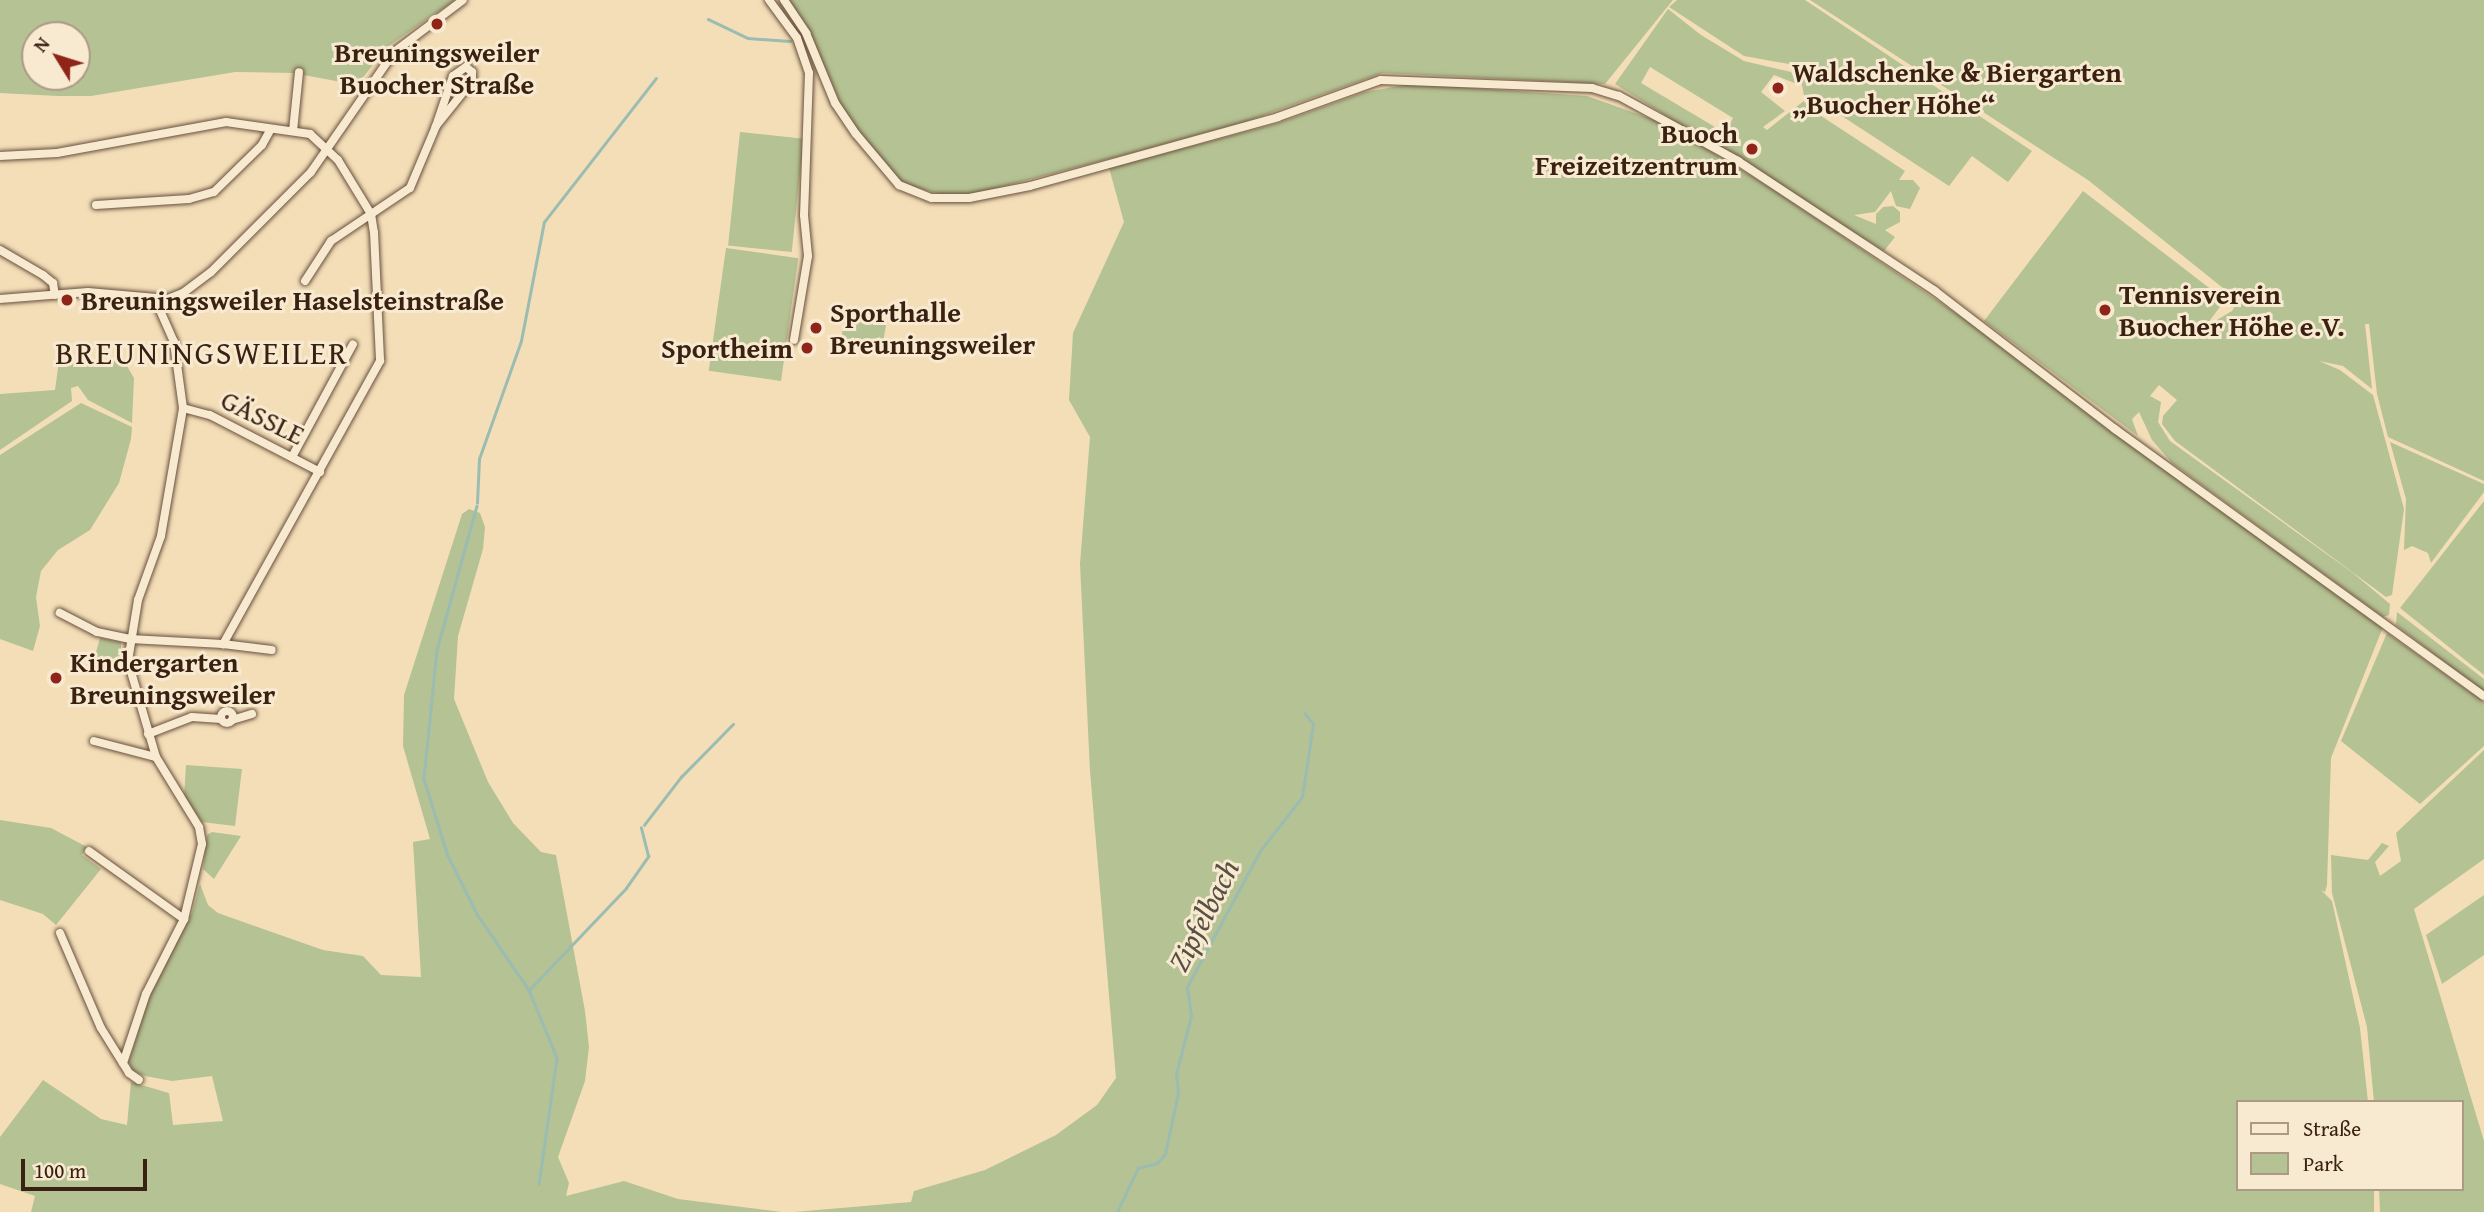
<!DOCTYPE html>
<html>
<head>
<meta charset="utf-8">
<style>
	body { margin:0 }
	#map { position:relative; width:2484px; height:1212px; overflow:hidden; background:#f3deb8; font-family:"Gentium Book Plus",serif }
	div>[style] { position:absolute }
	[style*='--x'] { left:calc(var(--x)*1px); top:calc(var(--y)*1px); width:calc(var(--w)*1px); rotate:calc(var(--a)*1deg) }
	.green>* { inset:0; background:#b5c293; transform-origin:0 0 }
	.stream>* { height:2.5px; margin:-1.25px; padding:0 1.25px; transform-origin:1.25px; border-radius:1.25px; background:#9bbcb1 }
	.roads { filter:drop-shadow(0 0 2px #69503c) drop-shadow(0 0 2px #69503c) }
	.minor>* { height:8px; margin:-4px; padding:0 4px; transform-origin:4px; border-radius:4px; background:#f7ead1 }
	.minor>.ring { margin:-4px; padding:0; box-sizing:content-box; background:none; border:8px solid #f7ead1; border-radius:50% }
	.dots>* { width:19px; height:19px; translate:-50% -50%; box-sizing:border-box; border:4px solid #f7ead1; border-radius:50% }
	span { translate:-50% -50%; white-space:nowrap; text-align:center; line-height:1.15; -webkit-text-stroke:6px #f7ead1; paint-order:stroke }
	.poi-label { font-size:28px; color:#3b2112; font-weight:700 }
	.left { translate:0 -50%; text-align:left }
	.right { translate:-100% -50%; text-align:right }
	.street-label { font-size:28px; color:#3b2112 }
	.water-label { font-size:30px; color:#585042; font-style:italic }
	.quarter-label { font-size:32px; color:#3b2112; letter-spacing:2px }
	.legend { position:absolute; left:2236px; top:1100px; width:228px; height:91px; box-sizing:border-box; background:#f7ead1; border:2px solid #ac9a85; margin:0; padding:9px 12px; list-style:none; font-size:21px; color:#3b2112 }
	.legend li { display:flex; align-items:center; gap:14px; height:35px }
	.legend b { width:35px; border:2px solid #ac9a85 }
	.north { position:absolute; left:21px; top:21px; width:70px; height:70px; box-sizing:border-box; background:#f7ead1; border:2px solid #ac9a85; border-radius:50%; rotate:308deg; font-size:19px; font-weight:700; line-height:28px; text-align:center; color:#3b2112 }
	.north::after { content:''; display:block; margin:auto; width:24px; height:32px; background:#8f2418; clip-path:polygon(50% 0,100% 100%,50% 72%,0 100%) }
	.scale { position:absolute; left:21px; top:1159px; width:126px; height:32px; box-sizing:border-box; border:4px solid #3b2112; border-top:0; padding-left:9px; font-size:21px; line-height:24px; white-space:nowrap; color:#3b2112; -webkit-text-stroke:5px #f7ead1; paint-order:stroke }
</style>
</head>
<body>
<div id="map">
	<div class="green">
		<i style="clip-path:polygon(evenodd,0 0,455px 0,387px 47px,357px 85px,293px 73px,235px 72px,91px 96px,58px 96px,0 93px,0 0,35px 35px,77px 35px,77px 77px,35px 77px,35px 35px)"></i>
		<i style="clip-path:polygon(789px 0,1673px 0,1605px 84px,1383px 73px,1244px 122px,1128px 154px,973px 194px,943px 195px,901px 183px,862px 138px,843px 109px,809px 32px)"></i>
		<i style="clip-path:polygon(evenodd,1677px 0,1805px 0,2032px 151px,2008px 182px,1972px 156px,1949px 186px,1819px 101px,1812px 110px,1905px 171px,1899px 180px,1913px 180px,1920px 188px,1910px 209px,1896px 206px,1891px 191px,1875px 212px,1854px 215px,1876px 224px,1876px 214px,1883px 207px,1893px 206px,1900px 212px,1900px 222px,1885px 230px,1895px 237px,1884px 251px,1615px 84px,1668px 9px,1701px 35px,1744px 61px,1791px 72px,1797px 84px,1774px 75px,1761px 92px,1785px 111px,1763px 127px,1767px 130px,1805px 100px,1800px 76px,1789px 64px,1744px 56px,1669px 7px,1677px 0,1650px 67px,1733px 118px,1725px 133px,1641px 83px,1650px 67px)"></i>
		<i style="clip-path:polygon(1810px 0,2484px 0,2484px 481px,2388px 437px,2377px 394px,2369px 324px,2365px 324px,2372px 389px,2343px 366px,2319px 361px,2340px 370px,2373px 395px,2404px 509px,2392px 595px,2386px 597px,2175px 441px,2162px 424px,2163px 416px,2177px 400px,2159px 385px,2150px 396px,2161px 402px,2158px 422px,2170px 441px,2353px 573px,2390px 604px,2389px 615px,2383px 617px,2172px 463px,2152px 440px,2139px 412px,2132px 419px,2138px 436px,1984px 321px,2083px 191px,2225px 300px,2205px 327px,2232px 311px,2238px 300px,2088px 180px)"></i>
		<i style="clip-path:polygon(1411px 84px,1587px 96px,1666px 124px,1771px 188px,1969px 322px,2383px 627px,2331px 758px,2327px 885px,2325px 892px,2321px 890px,2332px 901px,2360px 1028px,2368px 1102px,2237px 1102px,2237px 1189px,2374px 1189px,2374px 1212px,794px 1212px,911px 1202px,914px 1191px,985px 1170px,1056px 1135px,1097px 1105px,1116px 1078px,1090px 771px,1080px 564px,1090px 437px,1069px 400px,1073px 333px,1124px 222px,1109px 168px,1276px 124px,1365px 92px)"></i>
		<i style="left:740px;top:132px;width:64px;height:114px;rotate:6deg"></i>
		<i style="left:726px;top:248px;width:73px;height:124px;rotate:8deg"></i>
		<i style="left:845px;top:316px;width:42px;height:29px;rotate:10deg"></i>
		<i style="clip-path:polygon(59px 361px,124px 361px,134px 378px,132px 423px,88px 400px,78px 386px,71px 388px,72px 401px,0 450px,0 394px,55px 390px)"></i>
		<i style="clip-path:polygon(81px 403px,132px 427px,131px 439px,119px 483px,90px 530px,58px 550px,41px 571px,36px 597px,40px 626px,33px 651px,0 639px,0 455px)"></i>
		<i style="clip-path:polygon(2390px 442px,2484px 484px,2484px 492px,2431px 563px,2428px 553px,2412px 546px,2404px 550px,2406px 499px)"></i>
		<i style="clip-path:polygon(2484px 501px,2484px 675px,2400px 608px)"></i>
		<i style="clip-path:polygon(469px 509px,480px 513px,485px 527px,483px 549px,458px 636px,454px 699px,488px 782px,513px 823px,541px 852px,556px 855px,585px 1011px,589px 1047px,585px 1081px,558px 1157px,569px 1183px,566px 1196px,624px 1181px,678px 1199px,782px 1212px,31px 1212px,35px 1196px,0 1184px,0 1137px,43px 1080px,101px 1119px,127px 1125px,131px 1082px,169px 1093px,173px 1125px,223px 1121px,212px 1076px,172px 1081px,145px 1076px,132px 1070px,129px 1061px,149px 997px,192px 913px,200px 884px,208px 905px,218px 913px,323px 950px,363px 956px,381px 975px,421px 977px,413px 842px,430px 839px,403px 746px,404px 695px,462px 514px)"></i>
		<i style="clip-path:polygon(2397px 612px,2484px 679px,2484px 692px,2396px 625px)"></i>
		<i style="clip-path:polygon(2387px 633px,2484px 702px,2484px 746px,2420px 804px,2341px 741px)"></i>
		<i style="clip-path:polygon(100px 638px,121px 642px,121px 665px,94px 659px)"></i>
		<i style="clip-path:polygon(2484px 750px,2484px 859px,2414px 909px,2484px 1141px,2484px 1212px,2380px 1212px,2379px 1189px,2461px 1189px,2461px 1102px,2374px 1102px,2367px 1027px,2332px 893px,2331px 855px,2368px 860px,2382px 843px,2389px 846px,2375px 862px,2380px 876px,2401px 861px,2396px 833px)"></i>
		<i style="clip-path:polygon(186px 765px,242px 769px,235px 826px,202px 822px,184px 798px)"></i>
		<i style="clip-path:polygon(0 820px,51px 828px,87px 847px,82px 855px,101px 869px,56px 925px,43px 914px,0 900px)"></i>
		<i style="clip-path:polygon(212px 832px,241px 836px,214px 879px,203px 869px,207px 835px)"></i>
		<i style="clip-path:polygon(2484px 895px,2484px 955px,2442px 984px,2426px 935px)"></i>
	</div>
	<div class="stream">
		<i style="--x:708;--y:19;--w:44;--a:25.4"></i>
		<i style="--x:748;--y:38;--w:42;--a:4.1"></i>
		<i style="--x:477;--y:503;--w:44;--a:-87.4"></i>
		<i style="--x:479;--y:459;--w:125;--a:-70.4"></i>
		<i style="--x:521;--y:341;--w:121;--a:-79.1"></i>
		<i style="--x:544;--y:222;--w:182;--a:-52.1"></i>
		<i style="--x:477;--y:506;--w:149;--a:105.5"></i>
		<i style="--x:437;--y:650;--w:130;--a:95.8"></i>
		<i style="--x:424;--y:779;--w:81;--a:72.7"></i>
		<i style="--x:448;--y:856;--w:65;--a:63.4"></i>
		<i style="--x:477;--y:914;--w:92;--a:55.6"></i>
		<i style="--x:529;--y:990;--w:74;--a:67.6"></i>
		<i style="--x:557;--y:1058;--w:127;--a:98.1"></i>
		<i style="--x:644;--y:825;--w:61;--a:-52.4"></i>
		<i style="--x:681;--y:777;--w:74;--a:-45.5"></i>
		<i style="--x:529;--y:990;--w:141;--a:-46.4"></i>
		<i style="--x:626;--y:888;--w:39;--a:-55"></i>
		<i style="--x:648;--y:856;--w:29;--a:-104"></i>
		<i style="--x:1117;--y:1212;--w:49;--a:-64.5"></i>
		<i style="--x:1138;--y:1168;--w:20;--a:-15"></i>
		<i style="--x:1157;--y:1163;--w:12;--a:-48"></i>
		<i style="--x:1165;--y:1154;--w:62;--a:-78"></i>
		<i style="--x:1178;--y:1093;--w:19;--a:-96"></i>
		<i style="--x:1176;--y:1074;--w:60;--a:-75.5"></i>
		<i style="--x:1191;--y:1016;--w:29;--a:-98"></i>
		<i style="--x:1187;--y:987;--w:154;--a:-61.8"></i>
		<i style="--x:1260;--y:851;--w:68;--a:-52.1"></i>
		<i style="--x:1302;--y:797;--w:74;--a:-81.4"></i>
		<i style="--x:1313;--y:724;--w:13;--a:-129"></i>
	</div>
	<div class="roads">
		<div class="minor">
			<i style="--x:769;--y:0;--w:47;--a:53.6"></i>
			<i style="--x:797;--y:38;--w:37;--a:71"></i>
			<i style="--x:809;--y:73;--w:142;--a:92"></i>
			<i style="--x:804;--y:215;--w:41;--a:84.4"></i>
			<i style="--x:808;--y:256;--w:85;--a:99.5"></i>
			<i style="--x:784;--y:0;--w:40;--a:56"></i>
			<i style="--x:806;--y:33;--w:76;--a:67.5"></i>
			<i style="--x:835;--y:103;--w:37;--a:56"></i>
			<i style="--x:856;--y:134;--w:67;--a:49.9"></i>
			<i style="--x:899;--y:185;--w:35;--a:22"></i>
			<i style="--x:932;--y:198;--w:37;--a:0"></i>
			<i style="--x:969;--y:198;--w:62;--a:-11.1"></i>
			<i style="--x:1030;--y:186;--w:257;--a:-15.5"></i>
			<i style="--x:1278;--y:117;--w:109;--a:-19.8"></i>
			<i style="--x:1381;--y:80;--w:211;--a:2.2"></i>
			<i style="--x:1592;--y:88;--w:28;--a:17"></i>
			<i style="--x:1619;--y:96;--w:136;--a:28.6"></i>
			<i style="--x:1738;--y:161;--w:236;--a:33.4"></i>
			<i style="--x:1935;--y:291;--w:227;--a:37.5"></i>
			<i style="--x:2115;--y:429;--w:455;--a:35.9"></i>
			<i style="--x:466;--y:67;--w:8;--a:40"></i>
			<i style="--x:472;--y:72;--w:9;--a:90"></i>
			<i style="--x:472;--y:81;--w:58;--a:128.7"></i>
			<i style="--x:436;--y:126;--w:53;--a:-71.2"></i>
			<i style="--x:453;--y:76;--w:16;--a:-35"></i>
			<i style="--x:293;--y:131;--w:59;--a:-84.2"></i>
			<i style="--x:0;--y:156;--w:57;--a:-3"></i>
			<i style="--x:57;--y:153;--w:172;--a:-10.4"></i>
			<i style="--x:226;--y:122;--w:85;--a:8.1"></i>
			<i style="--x:310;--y:134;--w:38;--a:43"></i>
			<i style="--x:338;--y:160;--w:63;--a:58.6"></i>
			<i style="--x:371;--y:214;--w:18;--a:81"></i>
			<i style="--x:374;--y:232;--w:129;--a:87.3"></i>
			<i style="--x:380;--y:361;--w:324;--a:119"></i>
			<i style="--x:223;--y:644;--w:93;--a:-176.9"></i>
			<i style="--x:130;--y:639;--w:34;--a:-168"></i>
			<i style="--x:97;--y:632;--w:42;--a:-152.8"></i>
			<i style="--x:96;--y:205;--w:93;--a:-3.7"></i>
			<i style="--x:189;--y:199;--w:26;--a:-16"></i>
			<i style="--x:214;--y:192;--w:67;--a:-44.4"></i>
			<i style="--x:262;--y:145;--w:18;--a:-61"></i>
			<i style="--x:0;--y:250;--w:50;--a:30.2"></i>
			<i style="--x:43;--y:275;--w:13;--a:39"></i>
			<i style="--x:53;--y:283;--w:12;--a:81"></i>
			<i style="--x:305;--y:281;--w:48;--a:-57"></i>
			<i style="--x:331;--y:241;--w:95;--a:-33.9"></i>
			<i style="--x:410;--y:188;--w:67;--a:-67.2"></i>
			<i style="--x:0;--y:299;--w:88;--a:-4.5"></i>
			<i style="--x:88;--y:292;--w:80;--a:5"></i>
			<i style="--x:168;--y:299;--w:16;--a:-22"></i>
			<i style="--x:183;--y:293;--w:35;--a:-37"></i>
			<i style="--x:211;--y:272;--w:141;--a:-45"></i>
			<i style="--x:311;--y:172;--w:146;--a:-55.3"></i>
			<i style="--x:394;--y:52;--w:86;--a:-37"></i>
			<i style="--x:183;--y:408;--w:28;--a:15"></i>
			<i style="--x:210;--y:415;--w:124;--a:27.4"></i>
			<i style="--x:292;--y:457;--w:128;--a:-61.6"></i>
			<i style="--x:223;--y:644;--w:49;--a:7"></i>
			<i class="ring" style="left:221px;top:711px;width:4px;height:4px"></i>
			<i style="--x:232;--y:720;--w:21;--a:-17"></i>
			<i style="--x:148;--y:734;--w:47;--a:-21.1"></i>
			<i style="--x:192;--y:717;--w:29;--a:4"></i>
			<i style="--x:94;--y:741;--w:64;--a:14.5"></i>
			<i style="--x:89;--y:851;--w:117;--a:35.6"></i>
			<i style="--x:60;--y:933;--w:103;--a:66.7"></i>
			<i style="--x:101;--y:1028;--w:53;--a:58.1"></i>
			<i style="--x:129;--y:1073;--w:12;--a:35"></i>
			<i style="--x:123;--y:1063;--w:73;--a:-71.6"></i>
			<i style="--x:146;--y:994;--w:84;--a:-63.1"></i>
			<i style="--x:184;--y:919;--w:77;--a:-76.5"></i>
			<i style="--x:202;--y:844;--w:17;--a:-100"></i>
			<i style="--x:199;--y:827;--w:82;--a:-121.6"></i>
			<i style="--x:156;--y:757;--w:100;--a:-106.3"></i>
			<i style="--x:128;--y:661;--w:62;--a:-80.7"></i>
			<i style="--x:138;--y:600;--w:68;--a:-70.2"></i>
			<i style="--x:161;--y:536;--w:130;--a:-80.2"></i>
			<i style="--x:183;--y:408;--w:67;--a:-97.8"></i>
			<i style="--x:174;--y:342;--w:47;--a:-113.8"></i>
		</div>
	</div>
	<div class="dots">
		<i style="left:437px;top:24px;background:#8f2418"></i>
		<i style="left:1778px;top:88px;background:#8f2418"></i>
		<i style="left:1752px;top:149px;background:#8f2418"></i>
		<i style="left:67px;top:300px;background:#8f2418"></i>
		<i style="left:2105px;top:310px;background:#8f2418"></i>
		<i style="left:816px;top:328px;background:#8f2418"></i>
		<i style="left:807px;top:348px;background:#8f2418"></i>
		<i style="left:56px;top:678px;background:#8f2418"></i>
	</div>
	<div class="poi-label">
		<span style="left:437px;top:68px">Breuningsweiler<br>Buocher Straße</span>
		<span class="left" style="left:1792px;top:88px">Waldschenke &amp; Biergarten<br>„Buocher Höhe“</span>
		<span class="right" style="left:1738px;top:149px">Buoch<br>Freizeitzentrum</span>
		<span class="left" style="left:2119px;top:310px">Tennisverein<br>Buocher Höhe e.V.</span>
		<span class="left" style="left:81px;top:300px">Breuningsweiler Haselsteinstraße</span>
		<span class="left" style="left:830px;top:328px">Sporthalle<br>Breuningsweiler</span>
		<span class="right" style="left:793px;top:348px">Sportheim</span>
		<span class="left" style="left:70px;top:678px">Kindergarten<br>Breuningsweiler</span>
	</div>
	<div class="street-label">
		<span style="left:263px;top:417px;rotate:26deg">GÄSSLE</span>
	</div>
	<div class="water-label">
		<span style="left:1203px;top:915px;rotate:-63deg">Zipfelbach</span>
	</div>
	<div class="quarter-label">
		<span style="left:202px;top:353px">BREUNINGSWEILER</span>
	</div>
	<ul class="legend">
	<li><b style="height:9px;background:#f7ead1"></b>Straße</li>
	<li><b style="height:19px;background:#b5c293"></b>Park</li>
	</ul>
	<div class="north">N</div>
	<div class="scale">100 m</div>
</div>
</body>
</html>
